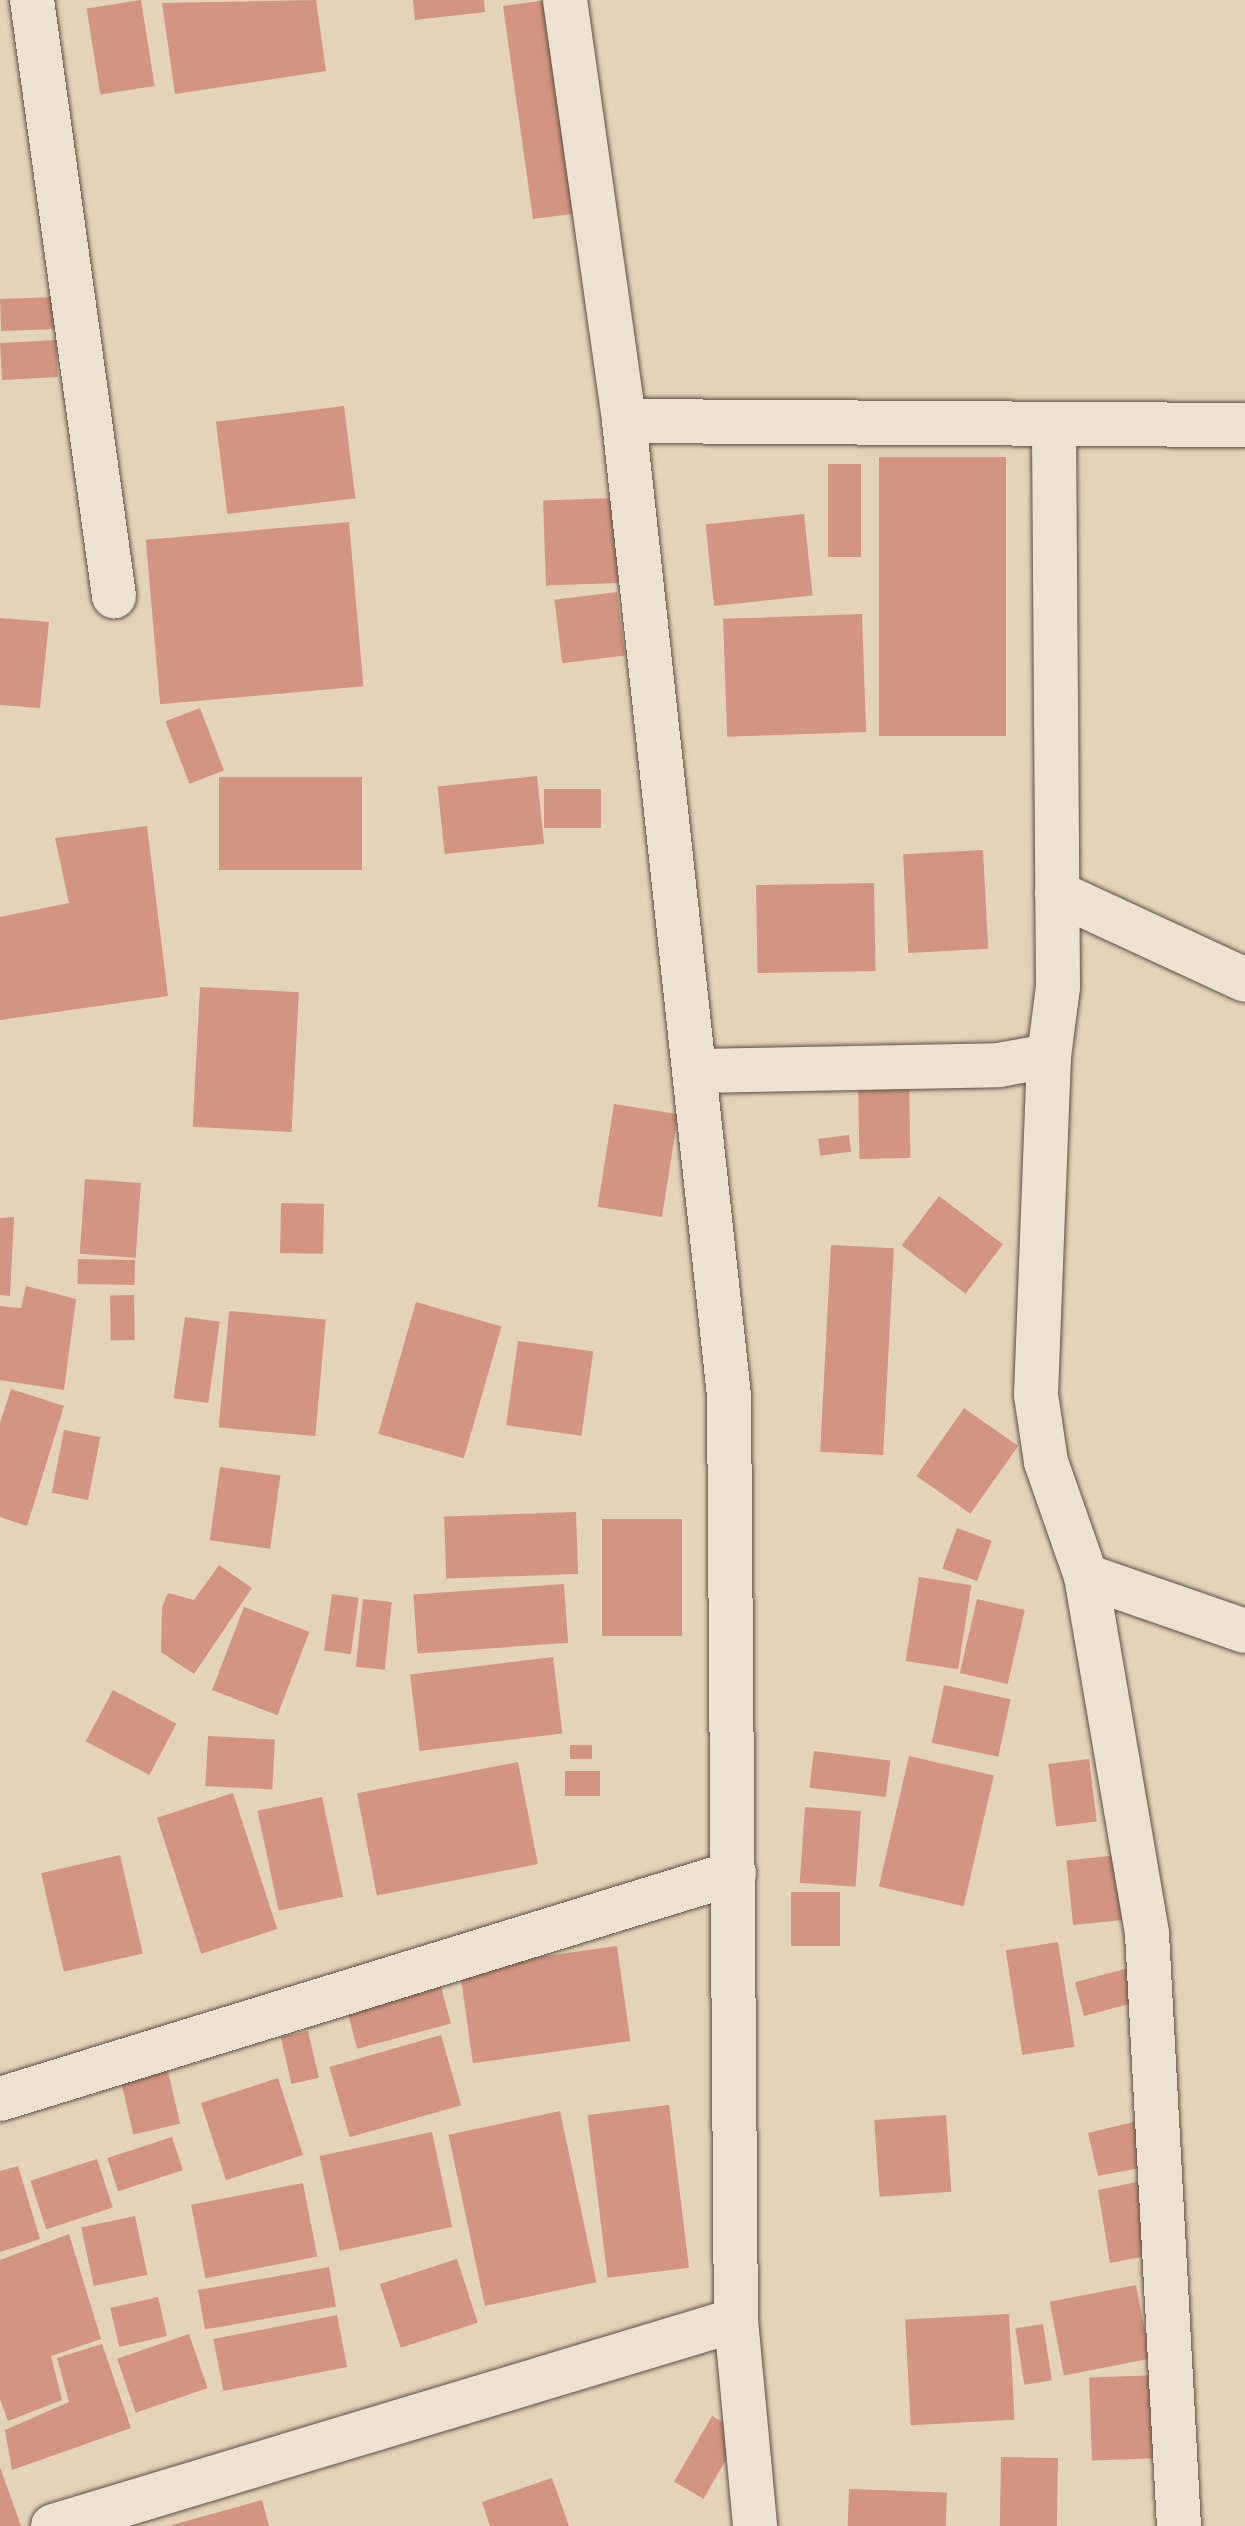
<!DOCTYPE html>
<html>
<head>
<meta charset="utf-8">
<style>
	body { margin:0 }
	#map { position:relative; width:1245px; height:2526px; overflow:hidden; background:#e3d3b9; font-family:"IM FELL English",serif }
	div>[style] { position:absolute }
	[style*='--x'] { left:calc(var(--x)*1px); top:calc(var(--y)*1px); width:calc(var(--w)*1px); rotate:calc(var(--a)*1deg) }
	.building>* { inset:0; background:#d39581; transform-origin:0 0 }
	.roads { filter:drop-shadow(0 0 2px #5c5044) drop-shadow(0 0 2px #5c5044) }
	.street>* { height:44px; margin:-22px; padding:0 22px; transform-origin:22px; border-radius:22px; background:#ede2d2 }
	span { translate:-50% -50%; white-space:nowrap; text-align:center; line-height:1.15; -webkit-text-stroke:6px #ede2d2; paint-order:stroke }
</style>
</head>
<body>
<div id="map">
	<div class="building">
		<i style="left:141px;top:0;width:87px;height:55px;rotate:81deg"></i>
		<i style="clip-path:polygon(316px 0,326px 71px,175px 94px,162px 3px)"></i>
		<i style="clip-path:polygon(413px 0,484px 0,485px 12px,415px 20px)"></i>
		<i style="clip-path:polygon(547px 0,587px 212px,533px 219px,503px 6px)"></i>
		<i style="left:56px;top:297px;width:32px;height:56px;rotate:88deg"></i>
		<i style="left:56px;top:340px;width:37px;height:56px;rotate:87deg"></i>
		<i style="left:344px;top:406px;width:93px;height:129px;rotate:83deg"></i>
		<i style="left:879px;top:457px;width:127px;height:279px"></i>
		<i style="left:828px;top:464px;width:33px;height:93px"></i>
		<i style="left:615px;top:498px;width:85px;height:72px;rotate:88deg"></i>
		<i style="left:804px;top:514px;width:82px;height:99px;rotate:84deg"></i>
		<i style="left:349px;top:522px;width:165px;height:204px;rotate:85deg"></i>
		<i style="left:617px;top:592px;width:64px;height:63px;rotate:83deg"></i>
		<i style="left:862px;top:614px;width:118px;height:139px;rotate:88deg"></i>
		<i style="clip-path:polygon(0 618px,49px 622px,40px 708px,0 705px)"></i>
		<i style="left:200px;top:708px;width:67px;height:37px;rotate:69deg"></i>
		<i style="left:537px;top:776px;width:68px;height:100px;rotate:84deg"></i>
		<i style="left:362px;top:777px;width:93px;height:143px;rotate:90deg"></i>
		<i style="left:544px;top:789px;width:57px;height:39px"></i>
		<i style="clip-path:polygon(147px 826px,168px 996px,0 1020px,0 917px,69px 903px,55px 838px)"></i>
		<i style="left:983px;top:850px;width:99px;height:80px;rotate:87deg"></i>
		<i style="left:874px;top:883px;width:88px;height:118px;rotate:89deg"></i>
		<i style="left:200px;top:987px;width:99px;height:140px;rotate:3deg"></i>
		<i style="left:909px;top:1076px;width:82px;height:51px;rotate:89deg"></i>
		<i style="left:614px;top:1104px;width:65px;height:104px;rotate:9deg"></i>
		<i style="left:849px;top:1135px;width:17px;height:31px;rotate:83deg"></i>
		<i style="left:85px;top:1179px;width:56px;height:75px;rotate:4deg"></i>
		<i style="left:939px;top:1196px;width:80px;height:62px;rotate:37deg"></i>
		<i style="left:281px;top:1203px;width:43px;height:50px;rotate:1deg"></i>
		<i style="clip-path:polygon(14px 1217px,10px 1296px,0 1295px,0 1218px)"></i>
		<i style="left:831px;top:1245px;width:63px;height:207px;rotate:3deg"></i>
		<i style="left:78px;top:1259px;width:57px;height:25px;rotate:1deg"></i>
		<i style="clip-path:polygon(26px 1286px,76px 1299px,64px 1390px,0 1380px,0 1306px,21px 1308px)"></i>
		<i style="left:134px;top:1295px;width:45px;height:24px;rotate:89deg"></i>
		<i style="left:416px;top:1302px;width:89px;height:137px;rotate:16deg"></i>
		<i style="left:229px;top:1311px;width:97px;height:117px;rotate:5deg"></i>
		<i style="left:185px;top:1317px;width:35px;height:82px;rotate:8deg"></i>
		<i style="left:518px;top:1341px;width:76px;height:85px;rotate:8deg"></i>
		<i style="clip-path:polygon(11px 1389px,64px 1406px,27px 1526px,0 1517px,0 1423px)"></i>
		<i style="left:964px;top:1408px;width:66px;height:83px;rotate:35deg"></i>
		<i style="left:64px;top:1430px;width:37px;height:64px;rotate:11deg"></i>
		<i style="left:220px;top:1467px;width:61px;height:74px;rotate:8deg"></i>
		<i style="left:576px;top:1512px;width:62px;height:132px;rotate:88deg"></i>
		<i style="left:602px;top:1519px;width:80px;height:117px"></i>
		<i style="left:957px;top:1528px;width:37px;height:43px;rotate:20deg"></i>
		<i style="clip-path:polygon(219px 1565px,252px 1588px,194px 1674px,161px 1652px,162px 1607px,168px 1593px,194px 1600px)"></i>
		<i style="left:919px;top:1577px;width:53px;height:85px;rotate:9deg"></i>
		<i style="left:564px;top:1584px;width:59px;height:151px;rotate:86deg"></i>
		<i style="left:332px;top:1594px;width:27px;height:57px;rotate:8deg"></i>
		<i style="left:363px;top:1599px;width:29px;height:68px;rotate:6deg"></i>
		<i style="left:977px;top:1599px;width:49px;height:76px;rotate:13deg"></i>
		<i style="left:244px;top:1607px;width:70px;height:89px;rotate:21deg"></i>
		<i style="left:553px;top:1657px;width:77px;height:144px;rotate:83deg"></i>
		<i style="left:944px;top:1685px;width:68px;height:59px;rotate:12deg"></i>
		<i style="left:113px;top:1690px;width:72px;height:58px;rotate:28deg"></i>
		<i style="left:208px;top:1736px;width:67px;height:50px;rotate:3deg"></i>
		<i style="left:570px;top:1745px;width:22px;height:14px"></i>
		<i style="left:814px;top:1751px;width:77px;height:37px;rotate:7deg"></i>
		<i style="left:909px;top:1756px;width:87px;height:134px;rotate:13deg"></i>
		<i style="left:1089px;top:1759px;width:63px;height:41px;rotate:83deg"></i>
		<i style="left:518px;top:1762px;width:104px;height:164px;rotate:79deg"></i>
		<i style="left:600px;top:1771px;width:25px;height:35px;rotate:90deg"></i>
		<i style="left:233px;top:1793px;width:143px;height:80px;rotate:72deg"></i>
		<i style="left:322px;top:1797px;width:102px;height:66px;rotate:78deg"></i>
		<i style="left:805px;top:1807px;width:56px;height:76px;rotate:4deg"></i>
		<i style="left:1128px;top:1854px;width:65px;height:62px;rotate:84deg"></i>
		<i style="left:120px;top:1855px;width:101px;height:81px;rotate:77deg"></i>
		<i style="left:791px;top:1892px;width:49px;height:54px"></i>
		<i style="left:1058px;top:1942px;width:106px;height:53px;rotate:81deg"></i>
		<i style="left:617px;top:1946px;width:96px;height:159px;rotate:82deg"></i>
		<i style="left:1132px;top:1967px;width:35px;height:59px;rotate:75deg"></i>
		<i style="left:440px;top:1983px;width:42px;height:97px;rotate:75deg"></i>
		<i style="left:308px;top:2031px;width:48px;height:28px;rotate:77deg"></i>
		<i style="left:441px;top:2035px;width:73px;height:116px;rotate:74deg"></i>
		<i style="left:161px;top:2041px;width:85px;height:48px;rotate:77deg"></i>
		<i style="left:278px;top:2078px;width:81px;height:81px;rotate:72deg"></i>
		<i style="left:669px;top:2105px;width:164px;height:82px;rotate:83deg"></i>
		<i style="left:560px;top:2111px;width:175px;height:114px;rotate:78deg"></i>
		<i style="left:946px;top:2115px;width:77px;height:72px;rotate:86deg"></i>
		<i style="clip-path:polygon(1150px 2118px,1155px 2165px,1098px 2176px,1088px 2133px)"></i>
		<i style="left:432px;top:2132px;width:97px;height:115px;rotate:78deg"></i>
		<i style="left:172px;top:2137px;width:35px;height:68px;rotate:72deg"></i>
		<i style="left:97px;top:2159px;width:51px;height:70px;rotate:72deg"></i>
		<i style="clip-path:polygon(18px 2166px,40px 2239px,0 2252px,0 2171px)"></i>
		<i style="clip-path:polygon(1157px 2178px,1162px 2253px,1110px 2263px,1098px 2190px)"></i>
		<i style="left:303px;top:2183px;width:75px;height:114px;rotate:79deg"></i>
		<i style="left:135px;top:2216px;width:60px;height:55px;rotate:78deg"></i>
		<i style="clip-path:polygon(69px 2234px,101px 2339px,51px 2356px,62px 2400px,8px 2421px,0 2399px,0 2260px)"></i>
		<i style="left:457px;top:2259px;width:67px;height:81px;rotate:72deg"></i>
		<i style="left:329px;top:2267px;width:40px;height:133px;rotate:80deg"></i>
		<i style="left:1136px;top:2285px;width:75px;height:88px;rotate:79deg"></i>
		<i style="left:158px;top:2297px;width:40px;height:49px;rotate:77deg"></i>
		<i style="left:1009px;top:2314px;width:106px;height:104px;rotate:87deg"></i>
		<i style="left:337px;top:2315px;width:53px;height:126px;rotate:79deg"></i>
		<i style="left:1043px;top:2324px;width:57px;height:28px;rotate:81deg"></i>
		<i style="left:189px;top:2334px;width:57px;height:76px;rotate:71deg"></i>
		<i style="clip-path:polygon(102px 2344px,131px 2428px,12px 2470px,5px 2430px,69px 2402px,57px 2358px)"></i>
		<i style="left:1159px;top:2375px;width:83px;height:70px;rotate:88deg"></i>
		<i style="left:712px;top:2416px;width:34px;height:76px;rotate:30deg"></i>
		<i style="left:1001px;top:2457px;width:57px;height:69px;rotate:1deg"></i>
		<i style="clip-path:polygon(0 2467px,21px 2526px,0 2526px)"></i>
		<i style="clip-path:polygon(552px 2478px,569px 2526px,490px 2526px,482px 2502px)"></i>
		<i style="left:849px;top:2489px;width:98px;height:37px;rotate:2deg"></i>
		<i style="clip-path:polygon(262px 2500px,269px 2526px,172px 2526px,172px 2525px)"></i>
	</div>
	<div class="roads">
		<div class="street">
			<i style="--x:32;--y:0;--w:602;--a:82.17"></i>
			<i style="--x:565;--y:0;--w:425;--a:82"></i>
			<i style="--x:624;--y:421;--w:981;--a:83.85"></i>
			<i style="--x:729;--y:1396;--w:924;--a:89.57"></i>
			<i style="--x:736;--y:2320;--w:207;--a:84.7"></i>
			<i style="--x:624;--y:421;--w:621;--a:0.37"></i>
			<i style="--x:1057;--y:893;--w:207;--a:24.8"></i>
			<i style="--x:1049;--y:1056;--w:339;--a:92.2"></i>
			<i style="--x:1036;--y:1395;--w:68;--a:81.5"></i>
			<i style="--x:1046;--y:1462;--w:121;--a:70.7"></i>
			<i style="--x:1086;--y:1576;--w:363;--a:80.3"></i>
			<i style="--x:1147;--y:1934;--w:593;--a:86.91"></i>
			<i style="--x:697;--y:1071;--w:302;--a:-1.1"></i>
			<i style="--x:999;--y:1065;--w:51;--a:-10.2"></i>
			<i style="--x:1049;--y:1056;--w:70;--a:-82.6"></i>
			<i style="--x:1058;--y:987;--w:561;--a:-90.41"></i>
			<i style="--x:1086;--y:1576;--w:168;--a:19.1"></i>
			<i style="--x:0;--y:2099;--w:768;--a:-17.11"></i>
			<i style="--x:53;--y:2526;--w:713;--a:-16.78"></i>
		</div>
	</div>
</div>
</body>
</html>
